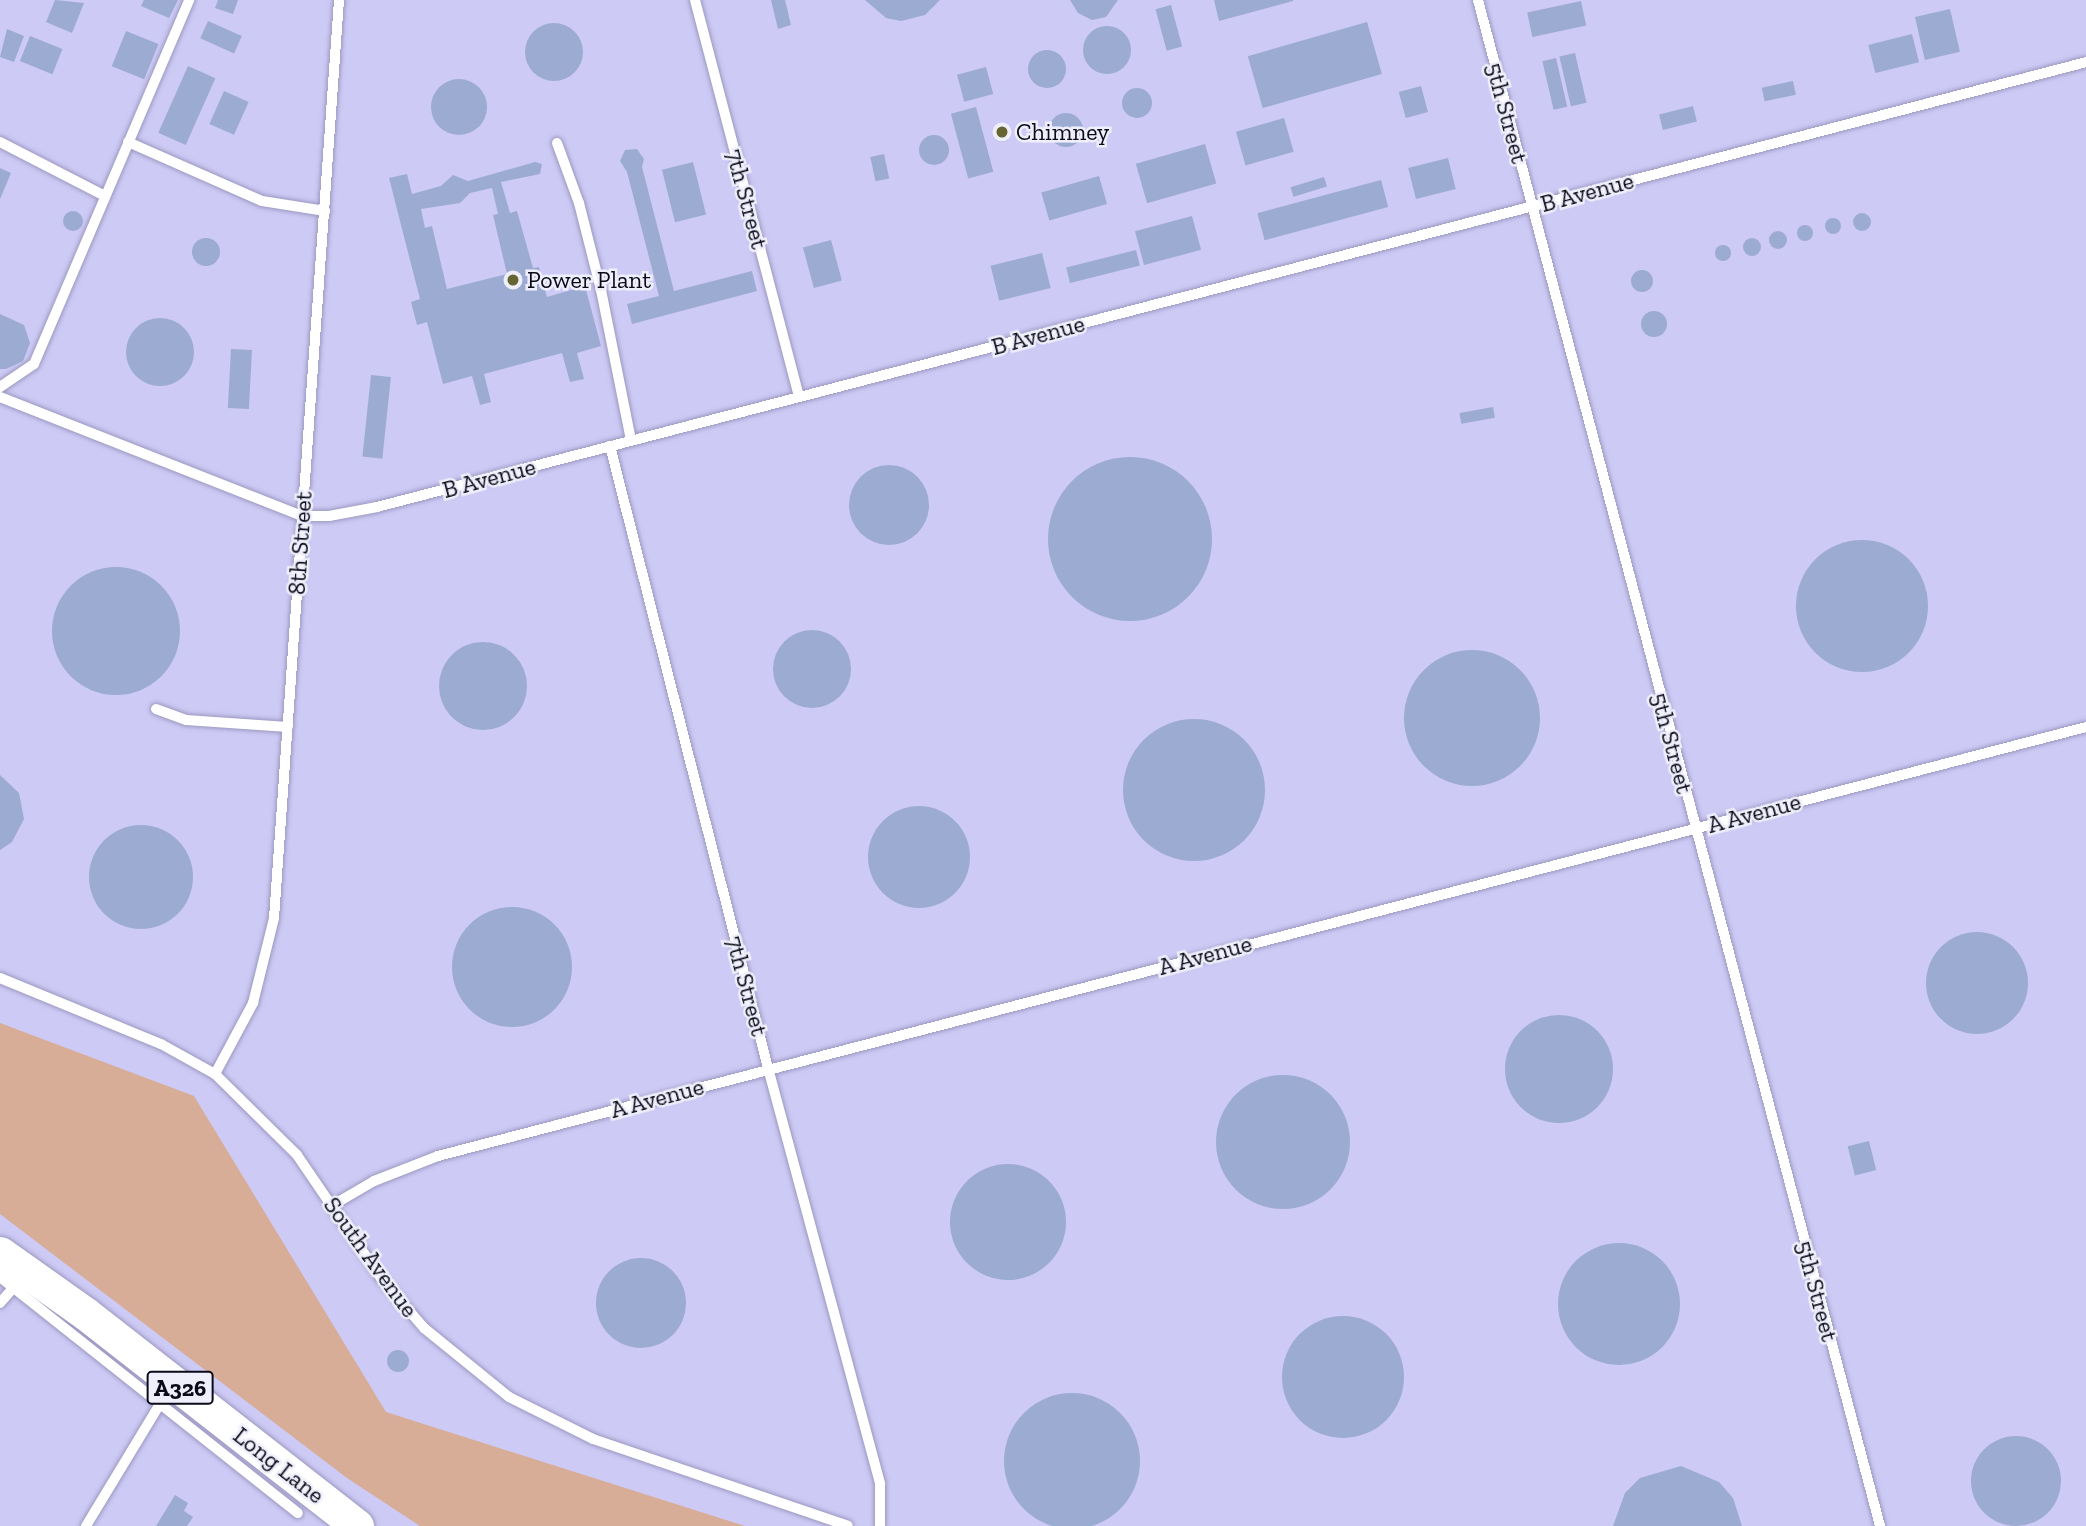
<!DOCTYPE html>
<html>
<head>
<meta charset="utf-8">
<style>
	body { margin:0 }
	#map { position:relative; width:2086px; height:1526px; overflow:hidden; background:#cdcaf5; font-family:"Zilla Slab",serif }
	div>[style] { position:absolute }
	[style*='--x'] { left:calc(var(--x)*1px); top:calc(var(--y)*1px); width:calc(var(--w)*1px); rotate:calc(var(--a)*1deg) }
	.green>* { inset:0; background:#d7ad98 }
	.building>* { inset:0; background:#9cabd2; transform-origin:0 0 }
	.round { border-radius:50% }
	.roads { filter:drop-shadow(0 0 2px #9b98c0) drop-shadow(0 0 2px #9b98c0) }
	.lane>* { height:10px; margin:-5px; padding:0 5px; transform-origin:5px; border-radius:5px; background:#fff }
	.primary>* { height:33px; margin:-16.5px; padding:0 16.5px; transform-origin:16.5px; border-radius:16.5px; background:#fff }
	.dots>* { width:19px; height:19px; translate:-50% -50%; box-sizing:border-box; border:4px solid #efeffc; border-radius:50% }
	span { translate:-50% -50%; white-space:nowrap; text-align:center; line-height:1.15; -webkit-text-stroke:5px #efeffc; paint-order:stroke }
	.shield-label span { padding:2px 5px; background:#efeffc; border:2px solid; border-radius:5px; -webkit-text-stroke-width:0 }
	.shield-label { font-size:23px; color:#0b0a18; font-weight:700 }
	.street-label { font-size:24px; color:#0b0a18 }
	.poi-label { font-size:24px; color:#0b0a18 }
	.left { translate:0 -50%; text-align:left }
</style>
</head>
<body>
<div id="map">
	<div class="green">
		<i style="clip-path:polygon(0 1023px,194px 1096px,386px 1412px,745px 1526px,420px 1526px,347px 1478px,0 1214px)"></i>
	</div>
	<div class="building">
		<i style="clip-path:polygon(55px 0,84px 3px,72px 33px,46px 22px)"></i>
		<i style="clip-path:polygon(144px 0,178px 0,169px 18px,141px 6px)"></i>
		<i style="clip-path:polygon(218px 0,238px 0,233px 14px,215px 8px)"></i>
		<i style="clip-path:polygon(771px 0,785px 0,791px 25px,778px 29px)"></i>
		<i style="clip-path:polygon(865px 0,940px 0,925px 15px,901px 21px,886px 18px)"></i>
		<i style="clip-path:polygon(1070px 0,1118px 0,1106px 17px,1092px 20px,1078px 13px)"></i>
		<i style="clip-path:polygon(1214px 0,1293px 0,1293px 1px,1219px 21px)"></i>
		<i style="left:1581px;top:1px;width:25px;height:55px;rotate:78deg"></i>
		<i style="left:1171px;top:5px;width:43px;height:16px;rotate:75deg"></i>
		<i style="left:1950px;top:9px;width:44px;height:36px;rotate:77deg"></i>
		<i style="left:208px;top:21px;width:37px;height:19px;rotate:24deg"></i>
		<i style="left:1367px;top:22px;width:54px;height:124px;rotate:74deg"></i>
		<i class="round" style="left:525px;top:23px;width:58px;height:58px"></i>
		<i class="round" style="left:1083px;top:26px;width:48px;height:48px"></i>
		<i style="clip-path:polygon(7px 29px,24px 36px,14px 62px,0 57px)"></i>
		<i style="left:126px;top:31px;width:35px;height:38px;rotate:22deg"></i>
		<i style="left:1912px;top:34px;width:29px;height:45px;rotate:76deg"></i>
		<i style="left:30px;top:36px;width:35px;height:27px;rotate:22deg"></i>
		<i class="round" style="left:1028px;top:50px;width:38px;height:38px"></i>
		<i style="left:1575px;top:53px;width:51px;height:16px;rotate:77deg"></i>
		<i style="left:1556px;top:58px;width:50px;height:14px;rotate:77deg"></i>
		<i style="left:188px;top:66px;width:30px;height:73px;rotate:24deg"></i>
		<i style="left:986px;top:67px;width:28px;height:30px;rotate:75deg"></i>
		<i class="round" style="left:431px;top:79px;width:56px;height:56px"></i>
		<i style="left:1793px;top:81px;width:14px;height:32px;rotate:78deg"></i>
		<i style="left:1421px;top:86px;width:27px;height:23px;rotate:75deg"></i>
		<i class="round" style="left:1122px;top:88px;width:30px;height:30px"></i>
		<i style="left:224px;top:91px;width:27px;height:36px;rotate:24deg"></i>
		<i style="left:1693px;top:106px;width:16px;height:35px;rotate:76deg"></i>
		<i style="left:976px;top:107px;width:67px;height:26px;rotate:75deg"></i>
		<i class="round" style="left:1049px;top:113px;width:34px;height:34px"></i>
		<i style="left:1284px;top:118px;width:35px;height:50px;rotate:74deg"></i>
		<i class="round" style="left:993px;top:124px;width:18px;height:18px"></i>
		<i class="round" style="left:919px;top:135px;width:30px;height:30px"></i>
		<i style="left:1205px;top:144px;width:41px;height:72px;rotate:74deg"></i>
		<i style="clip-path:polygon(637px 149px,644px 159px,642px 167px,674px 291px,752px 271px,757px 291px,632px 324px,627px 304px,659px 296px,627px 172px,620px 161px,625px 150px)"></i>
		<i style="left:884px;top:154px;width:25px;height:14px;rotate:78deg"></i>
		<i style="left:1448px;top:158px;width:32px;height:41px;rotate:76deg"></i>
		<i style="clip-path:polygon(evenodd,535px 162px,542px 164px,540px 174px,501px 182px,510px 213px,517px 211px,533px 268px,539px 267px,547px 297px,585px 286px,601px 346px,577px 353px,584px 379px,570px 382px,562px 353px,484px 374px,491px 402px,480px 405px,472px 376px,443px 384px,427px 322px,417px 325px,411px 302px,420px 299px,389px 178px,407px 174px,412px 194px,441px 186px,453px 175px,468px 181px,535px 162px,492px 188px,498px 214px,493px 215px,507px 274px,447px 289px,432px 226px,425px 228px,421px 209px,460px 203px,470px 193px,492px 188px)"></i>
		<i style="left:693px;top:162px;width:54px;height:32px;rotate:76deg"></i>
		<i style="clip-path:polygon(0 168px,11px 173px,0 199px)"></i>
		<i style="left:1099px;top:176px;width:29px;height:60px;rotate:74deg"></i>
		<i style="left:1324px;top:177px;width:10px;height:35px;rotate:73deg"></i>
		<i style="left:1381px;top:180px;width:28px;height:128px;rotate:75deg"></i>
		<i class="round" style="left:63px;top:211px;width:20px;height:20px"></i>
		<i class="round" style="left:1853px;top:213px;width:18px;height:18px"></i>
		<i style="left:1192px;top:216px;width:35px;height:59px;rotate:75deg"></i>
		<i class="round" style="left:1825px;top:218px;width:16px;height:16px"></i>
		<i class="round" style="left:1797px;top:225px;width:16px;height:16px"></i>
		<i class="round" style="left:1769px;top:231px;width:18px;height:18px"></i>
		<i class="round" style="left:192px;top:238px;width:28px;height:28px"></i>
		<i class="round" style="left:1743px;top:238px;width:18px;height:18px"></i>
		<i style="left:831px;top:240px;width:42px;height:29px;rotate:75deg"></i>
		<i class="round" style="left:1715px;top:245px;width:16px;height:16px"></i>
		<i style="left:1136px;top:250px;width:16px;height:72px;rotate:76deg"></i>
		<i style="left:1042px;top:253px;width:36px;height:53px;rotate:76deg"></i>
		<i class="round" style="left:1631px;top:270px;width:22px;height:22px"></i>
		<i class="round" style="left:1641px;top:311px;width:26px;height:26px"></i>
		<i style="clip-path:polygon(0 314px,24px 325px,30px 343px,23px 361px,6px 369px,0 369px)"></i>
		<i class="round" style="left:126px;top:318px;width:68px;height:68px"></i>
		<i style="left:231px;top:349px;width:21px;height:59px;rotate:3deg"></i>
		<i style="left:371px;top:375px;width:20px;height:82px;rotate:6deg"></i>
		<i style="left:1493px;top:407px;width:11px;height:34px;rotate:80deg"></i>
		<i class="round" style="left:1048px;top:457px;width:164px;height:164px"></i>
		<i class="round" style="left:849px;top:465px;width:80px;height:80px"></i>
		<i class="round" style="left:1796px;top:540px;width:132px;height:132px"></i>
		<i class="round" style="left:52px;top:567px;width:128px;height:128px"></i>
		<i class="round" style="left:773px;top:630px;width:78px;height:78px"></i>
		<i class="round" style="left:439px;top:642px;width:88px;height:88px"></i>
		<i class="round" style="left:1404px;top:650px;width:136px;height:136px"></i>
		<i class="round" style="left:1123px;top:719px;width:142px;height:142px"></i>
		<i style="clip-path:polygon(0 775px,19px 793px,24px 819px,12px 842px,0 850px)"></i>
		<i class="round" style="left:868px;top:806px;width:102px;height:102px"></i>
		<i class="round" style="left:89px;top:825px;width:104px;height:104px"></i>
		<i class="round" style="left:452px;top:907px;width:120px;height:120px"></i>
		<i class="round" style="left:1926px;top:932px;width:102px;height:102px"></i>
		<i class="round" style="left:1505px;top:1015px;width:108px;height:108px"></i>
		<i class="round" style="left:1216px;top:1075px;width:134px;height:134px"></i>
		<i style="left:1869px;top:1141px;width:30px;height:22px;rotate:76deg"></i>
		<i class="round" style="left:950px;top:1164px;width:116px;height:116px"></i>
		<i class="round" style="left:1558px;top:1243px;width:122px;height:122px"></i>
		<i class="round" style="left:596px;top:1258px;width:90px;height:90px"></i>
		<i class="round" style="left:1282px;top:1316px;width:122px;height:122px"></i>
		<i class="round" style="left:387px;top:1350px;width:22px;height:22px"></i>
		<i class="round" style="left:1004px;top:1393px;width:136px;height:136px"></i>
		<i class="round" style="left:1971px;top:1436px;width:90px;height:90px"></i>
		<i style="clip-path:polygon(1681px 1466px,1719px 1482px,1733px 1498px,1742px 1526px,1613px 1526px,1625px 1493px,1640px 1478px)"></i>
		<i style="clip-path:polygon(175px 1495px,188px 1503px,184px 1511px,193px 1517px,187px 1526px,156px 1526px)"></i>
	</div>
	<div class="roads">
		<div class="lane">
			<i style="--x:695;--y:0;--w:410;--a:75.3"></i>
			<i style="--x:1478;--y:0;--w:1578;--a:75.24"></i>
			<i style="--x:0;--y:142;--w:118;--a:27.2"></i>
			<i style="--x:128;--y:142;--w:146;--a:23.8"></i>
			<i style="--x:262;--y:201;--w:64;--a:9"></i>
			<i style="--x:557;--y:143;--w:64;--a:69.9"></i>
			<i style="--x:579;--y:203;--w:90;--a:75.8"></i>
			<i style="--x:601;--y:290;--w:153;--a:78.7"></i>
			<i style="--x:0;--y:387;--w:41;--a:-34.1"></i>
			<i style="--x:34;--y:364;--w:396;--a:-66.9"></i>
			<i style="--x:0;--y:397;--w:325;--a:21.5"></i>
			<i style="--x:302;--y:516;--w:27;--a:0"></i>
			<i style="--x:329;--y:516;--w:49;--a:-10.6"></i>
			<i style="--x:377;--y:507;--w:1766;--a:-14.59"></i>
			<i style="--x:610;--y:446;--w:642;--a:75.75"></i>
			<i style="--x:768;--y:1068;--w:431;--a:74.9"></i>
			<i style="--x:880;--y:1484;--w:42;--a:90"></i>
			<i style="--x:156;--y:709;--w:32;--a:20"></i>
			<i style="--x:186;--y:720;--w:102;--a:3.9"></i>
			<i style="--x:0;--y:978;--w:174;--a:22.3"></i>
			<i style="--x:161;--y:1044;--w:62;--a:29.1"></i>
			<i style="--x:215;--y:1074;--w:115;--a:44.6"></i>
			<i style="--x:297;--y:1155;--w:149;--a:55.7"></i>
			<i style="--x:381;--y:1278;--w:66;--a:49.3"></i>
			<i style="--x:424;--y:1328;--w:109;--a:39.1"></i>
			<i style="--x:509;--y:1397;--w:94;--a:26.6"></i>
			<i style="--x:593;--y:1439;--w:269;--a:18.8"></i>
			<i style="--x:215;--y:1074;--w:81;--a:-61.8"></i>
			<i style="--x:253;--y:1003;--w:88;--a:-76.1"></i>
			<i style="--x:274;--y:918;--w:920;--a:-85.95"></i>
			<i style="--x:333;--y:1205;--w:48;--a:-30.3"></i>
			<i style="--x:374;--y:1181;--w:69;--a:-21.3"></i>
			<i style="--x:438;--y:1156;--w:1703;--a:-14.59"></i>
			<i style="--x:0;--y:1277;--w:380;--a:38.4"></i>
			<i style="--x:0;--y:1303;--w:21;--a:-49"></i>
			<i style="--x:86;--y:1526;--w:145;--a:-58.8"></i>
		</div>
		<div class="primary">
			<i style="--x:0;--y:1253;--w:105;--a:35.3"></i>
			<i style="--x:86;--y:1314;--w:344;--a:38"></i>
		</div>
	</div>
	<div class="dots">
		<i style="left:1002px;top:132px;background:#666532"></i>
		<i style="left:513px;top:280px;background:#666532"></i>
	</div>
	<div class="shield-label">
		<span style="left:180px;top:1388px">A326</span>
	</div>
	<div class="street-label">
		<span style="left:1507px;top:113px;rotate:75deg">5th Street</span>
		<span style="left:1587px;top:192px;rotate:-15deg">B Avenue</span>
		<span style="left:747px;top:199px;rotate:75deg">7th Street</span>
		<span style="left:1038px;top:335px;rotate:-15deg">B Avenue</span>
		<span style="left:489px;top:478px;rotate:-15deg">B Avenue</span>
		<span style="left:300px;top:543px;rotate:-86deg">8th Street</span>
		<span style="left:1672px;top:743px;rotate:75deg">5th Street</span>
		<span style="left:1754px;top:813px;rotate:-15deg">A Avenue</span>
		<span style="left:1205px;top:955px;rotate:-15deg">A Avenue</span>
		<span style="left:747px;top:986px;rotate:75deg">7th Street</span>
		<span style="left:657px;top:1098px;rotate:-15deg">A Avenue</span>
		<span style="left:371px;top:1257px;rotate:54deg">South Avenue</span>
		<span style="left:1817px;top:1291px;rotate:75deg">5th Street</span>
		<span style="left:279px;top:1465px;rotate:38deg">Long Lane</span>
	</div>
	<div class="poi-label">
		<span class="left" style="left:1016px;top:132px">Chimney</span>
		<span class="left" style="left:527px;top:280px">Power Plant</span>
	</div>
</div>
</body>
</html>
